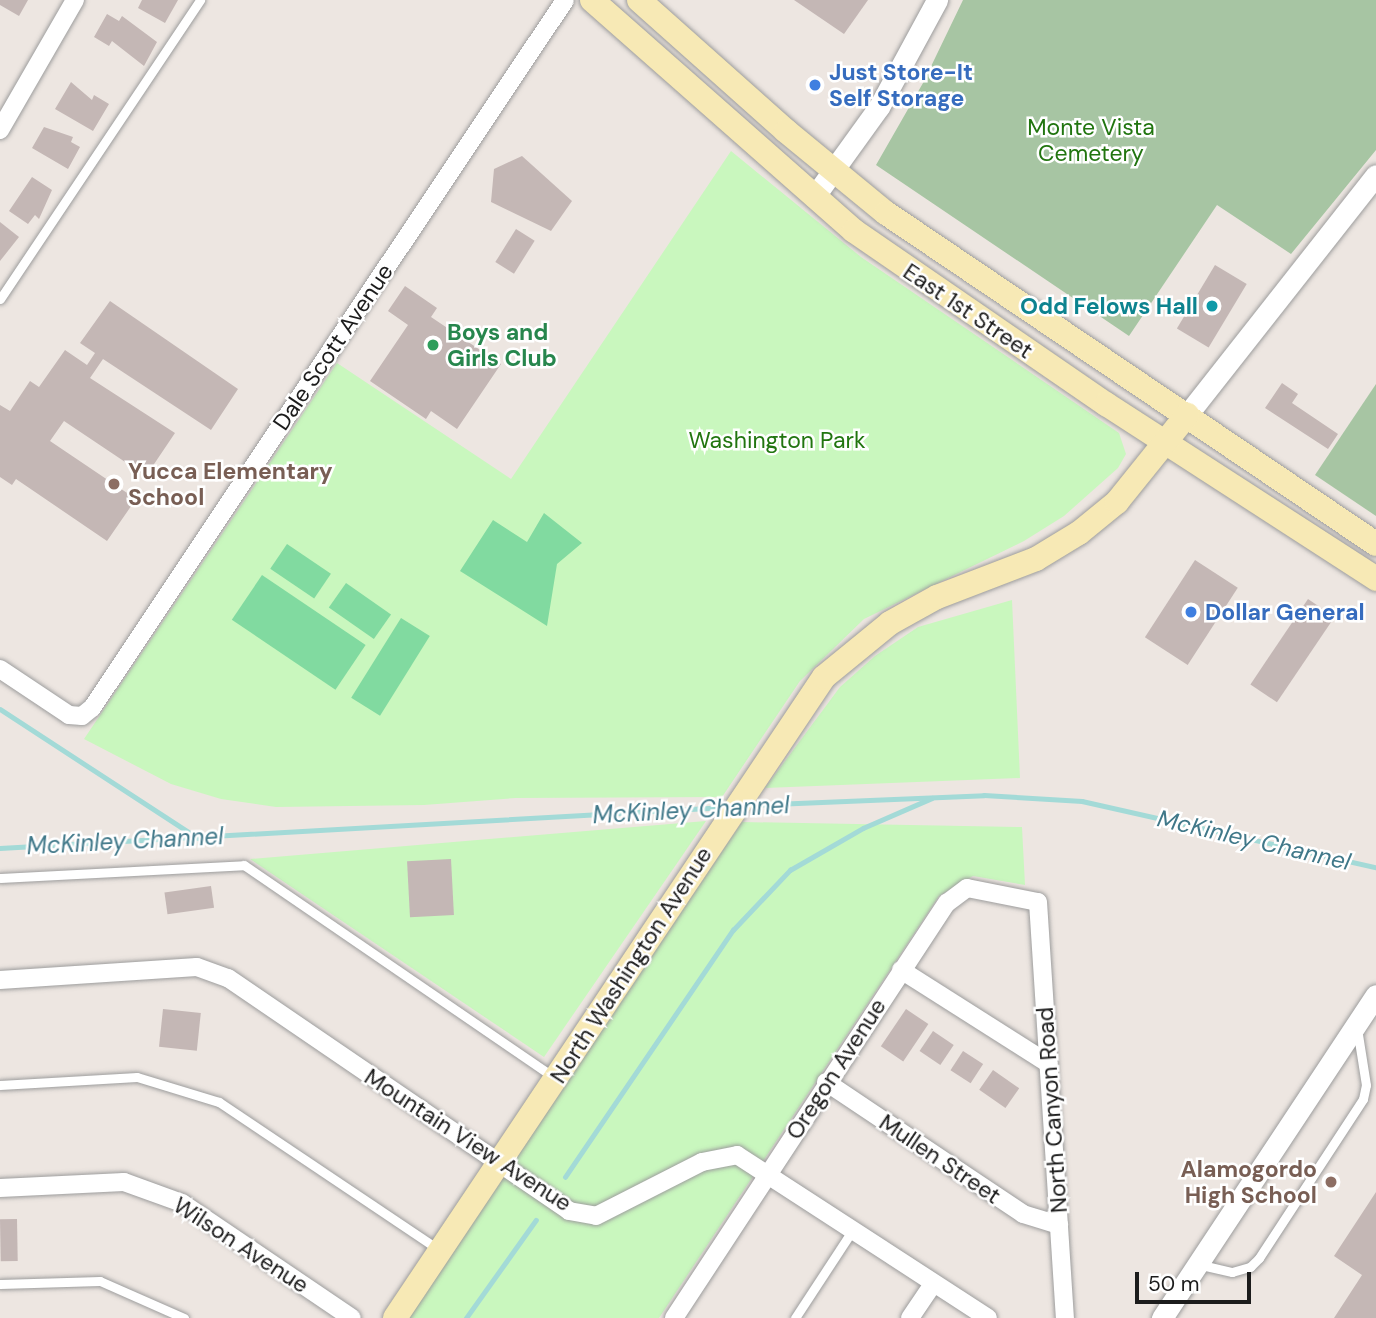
<!DOCTYPE html>
<html>
<head>
<meta charset="utf-8">
<style>
	body { margin:0 }
	#map { position:relative; width:1376px; height:1318px; overflow:hidden; background:#ede6e1; font-family:"DM Sans",sans-serif }
	div>[style] { position:absolute }
	[style*='--x'] { left:calc(var(--x)*1px); top:calc(var(--y)*1px); width:calc(var(--w)*1px); rotate:calc(var(--a)*1deg) }
	.cemetery>* { inset:0; background:#a7c5a3 }
	.park>* { inset:0; background:#c9f7be }
	.pitch>* { inset:0; background:#81daa0; transform-origin:0 0 }
	.stream>* { height:4.5px; margin:-2.25px; padding:0 2.25px; transform-origin:2.25px; border-radius:2.25px; background:#a3dad7 }
	.building>* { inset:0; background:#c4b7b5; transform-origin:0 0 }
	.roads { filter:drop-shadow(0 0 2px #9d9d9d) drop-shadow(0 0 2px #9d9d9d) }
	.service>* { height:9px; margin:-4.5px; padding:0 4.5px; transform-origin:4.5px; border-radius:4.5px; background:#fff }
	.minor>* { height:18px; margin:-9px; padding:0 9px; transform-origin:9px; border-radius:9px; background:#fff }
	.tertiary>* { height:21px; margin:-10.5px; padding:0 10.5px; transform-origin:10.5px; border-radius:10.5px; background:#fff }
	.secondary>* { height:24px; margin:-12px; padding:0 12px; transform-origin:12px; border-radius:12px; background:#f7e9b5 }
	.dots>* { width:19px; height:19px; translate:-50% -50%; box-sizing:border-box; border:4px solid #fff; border-radius:50% }
	span { translate:-50% -50%; white-space:nowrap; text-align:center; line-height:1.15; -webkit-text-stroke:5px #fff; paint-order:stroke }
	.shop-label { font-size:23px; color:#366cbe; font-weight:700 }
	.left { translate:0 -50%; text-align:left }
	.park-label { font-size:23px; color:#21750f }
	.culture-label { font-size:23px; color:#0d838f; font-weight:700 }
	.right { translate:-100% -50%; text-align:right }
	.street-label { font-size:23px; color:#1c1c1c }
	.leisure-label { font-size:23px; color:#27864d; font-weight:700 }
	.education-label { font-size:23px; color:#785e54; font-weight:700 }
	.water-label { font-size:24px; color:#407889; font-style:italic }
	.scale { position:absolute; left:1135px; top:1272px; width:116px; height:32px; box-sizing:border-box; border:4px solid #1c1c1c; border-top:0; padding-left:9px; font-size:21px; line-height:24px; white-space:nowrap; color:#1c1c1c; -webkit-text-stroke:5px #fff; paint-order:stroke }
</style>
</head>
<body>
<div id="map">
	<div class="cemetery">
		<i style="clip-path:polygon(963px 0,1376px 0,1376px 150px,1291px 254px,1217px 205px,1129px 336px,876px 165px,923px 83px)"></i>
		<i style="clip-path:polygon(1376px 384px,1376px 516px,1315px 475px)"></i>
	</div>
	<div class="park">
		<i style="clip-path:polygon(731px 151px,861px 257px,1119px 433px,1126px 454px,1118px 468px,1064px 516px,1024px 541px,864px 619px,800px 681px,722px 797px,515px 798px,424px 805px,276px 807px,221px 799px,171px 784px,84px 739px,337px 363px,511px 479px)"></i>
		<i style="clip-path:polygon(1012px 600px,1020px 778px,765px 788px,840px 687px,875px 656px,918px 627px)"></i>
		<i style="clip-path:polygon(706px 821px,544px 1057px,250px 859px)"></i>
		<i style="clip-path:polygon(742px 822px,1022px 827px,1025px 885px,973px 876px,939px 896px,659px 1318px,409px 1318px)"></i>
	</div>
	<div class="pitch">
		<i style="clip-path:polygon(544px 513px,582px 543px,557px 564px,547px 626px,460px 571px,493px 520px,527px 542px)"></i>
		<i style="left:287px;top:544px;width:53px;height:30px;rotate:34deg"></i>
		<i style="left:262px;top:575px;width:125px;height:54px;rotate:34deg"></i>
		<i style="left:346px;top:583px;width:55px;height:30px;rotate:35deg"></i>
		<i style="left:401px;top:618px;width:34px;height:94px;rotate:32deg"></i>
	</div>
	<div class="stream">
		<i style="--x:0;--y:709;--w:236;--a:33.1"></i>
		<i style="--x:749;--y:805;--w:235;--a:-2.4"></i>
		<i style="--x:984;--y:795;--w:98;--a:3.5"></i>
		<i style="--x:1082;--y:801;--w:301;--a:12.7"></i>
		<i style="--x:0;--y:848;--w:727;--a:-3.23"></i>
		<i style="--x:565;--y:1177;--w:299;--a:-55.8"></i>
		<i style="--x:733;--y:930;--w:83;--a:-46.5"></i>
		<i style="--x:790;--y:870;--w:84;--a:-29.9"></i>
		<i style="--x:863;--y:828;--w:75;--a:-23.5"></i>
		<i style="--x:466;--y:1318;--w:120;--a:-54.5"></i>
	</div>
	<div class="building">
		<i style="clip-path:polygon(0 0,28px 0,19px 16px,0 5px)"></i>
		<i style="clip-path:polygon(142px 0,178px 0,165px 23px,138px 8px)"></i>
		<i style="clip-path:polygon(794px 0,868px 0,844px 34px)"></i>
		<i style="clip-path:polygon(107px 14px,119px 21px,122px 16px,157px 42px,144px 66px,112px 41px,109px 46px,94px 37px)"></i>
		<i style="clip-path:polygon(71px 82px,92px 100px,94px 95px,109px 104px,93px 131px,55px 109px)"></i>
		<i style="clip-path:polygon(44px 127px,73px 137px,71px 142px,80px 147px,68px 169px,32px 148px)"></i>
		<i style="clip-path:polygon(522px 156px,572px 201px,551px 231px,491px 202px,494px 169px)"></i>
		<i style="clip-path:polygon(32px 177px,52px 190px,39px 219px,35px 215px,28px 224px,9px 211px)"></i>
		<i style="clip-path:polygon(0 222px,19px 237px,0 261px)"></i>
		<i style="left:516px;top:229px;width:22px;height:39px;rotate:32deg"></i>
		<i style="left:1215px;top:265px;width:37px;height:74px;rotate:31deg"></i>
		<i style="clip-path:polygon(405px 286px,437px 308px,431px 317px,501px 364px,457px 429px,431px 411px,426px 419px,370px 381px,408px 325px,388px 311px)"></i>
		<i style="clip-path:polygon(110px 301px,238px 389px,211px 430px,103px 359px,90px 378px,175px 433px,146px 476px,64px 421px,50px 441px,136px 499px,107px 541px,16px 479px,12px 485px,0 477px,0 405px,10px 411px,30px 381px,39px 387px,65px 350px,87px 365px,95px 353px,80px 343px)"></i>
		<i style="clip-path:polygon(1282px 383px,1298px 394px,1292px 403px,1338px 434px,1328px 449px,1265px 408px)"></i>
		<i style="left:1195px;top:560px;width:51px;height:92px;rotate:33deg"></i>
		<i style="left:1308px;top:599px;width:32px;height:103px;rotate:34deg"></i>
		<i style="left:451px;top:859px;width:56px;height:44px;rotate:87deg"></i>
		<i style="left:211px;top:886px;width:22px;height:47px;rotate:82deg"></i>
		<i style="left:163px;top:1009px;width:38px;height:38px;rotate:6deg"></i>
		<i style="left:906px;top:1009px;width:27px;height:45px;rotate:34deg"></i>
		<i style="left:933px;top:1031px;width:25px;height:24px;rotate:34deg"></i>
		<i style="left:963px;top:1051px;width:24px;height:23px;rotate:33deg"></i>
		<i style="left:993px;top:1070px;width:32px;height:24px;rotate:35deg"></i>
		<i style="clip-path:polygon(1376px 1192px,1376px 1318px,1334px 1318px,1362px 1275px,1334px 1256px)"></i>
		<i style="left:17px;top:1219px;width:42px;height:17px;rotate:89deg"></i>
	</div>
	<div class="roads">
		<div class="service">
			<i style="--x:0;--y:299;--w:360;--a:-56.2"></i>
			<i style="--x:0;--y:878;--w:244;--a:-3"></i>
			<i style="--x:244;--y:865;--w:376;--a:34.4"></i>
			<i style="--x:0;--y:1085;--w:137;--a:-3.3"></i>
			<i style="--x:137;--y:1077;--w:86;--a:17"></i>
			<i style="--x:219;--y:1102;--w:265;--a:33.9"></i>
			<i style="--x:1197;--y:1264;--w:36;--a:13"></i>
			<i style="--x:1232;--y:1272;--w:19;--a:-16"></i>
			<i style="--x:1250;--y:1267;--w:13;--a:-45"></i>
			<i style="--x:1259;--y:1258;--w:190;--a:-56.8"></i>
			<i style="--x:1363;--y:1099;--w:14;--a:-78"></i>
			<i style="--x:1366;--y:1085;--w:58;--a:-99"></i>
			<i style="--x:0;--y:1284;--w:100;--a:-1.7"></i>
			<i style="--x:100;--y:1281;--w:92;--a:23.8"></i>
			<i style="--x:795;--y:1318;--w:104;--a:-56.8"></i>
		</div>
		<div class="minor">
			<i style="--x:0;--y:130;--w:150;--a:-60"></i>
			<i style="--x:0;--y:669;--w:83;--a:33.7"></i>
			<i style="--x:69;--y:715;--w:13;--a:4"></i>
			<i style="--x:82;--y:716;--w:13;--a:-39"></i>
			<i style="--x:92;--y:708;--w:851;--a:-56.25"></i>
			<i style="--x:901;--y:970;--w:175;--a:32.4"></i>
			<i style="--x:0;--y:980;--w:197;--a:-3.8"></i>
			<i style="--x:197;--y:967;--w:33;--a:20"></i>
			<i style="--x:228;--y:978;--w:413;--a:34.3"></i>
			<i style="--x:569;--y:1211;--w:27;--a:10"></i>
			<i style="--x:596;--y:1216;--w:119;--a:-27"></i>
			<i style="--x:702;--y:1162;--w:36;--a:-11"></i>
			<i style="--x:737;--y:1155;--w:299;--a:33"></i>
			<i style="--x:826;--y:1082;--w:237;--a:33.8"></i>
			<i style="--x:1023;--y:1214;--w:38;--a:17"></i>
			<i style="--x:0;--y:1188;--w:124;--a:-2.8"></i>
			<i style="--x:124;--y:1182;--w:62;--a:19.9"></i>
			<i style="--x:182;--y:1203;--w:205;--a:34.1"></i>
			<i style="--x:674;--y:1318;--w:497;--a:-56.7"></i>
			<i style="--x:947;--y:903;--w:25;--a:-37"></i>
			<i style="--x:967;--y:888;--w:72;--a:11.2"></i>
			<i style="--x:1038;--y:902;--w:417;--a:86.3"></i>
			<i style="--x:910;--y:1318;--w:41;--a:-55.9"></i>
		</div>
		<div class="tertiary">
			<i style="--x:814;--y:197;--w:111;--a:-54.2"></i>
			<i style="--x:879;--y:107;--w:122;--a:-61.5"></i>
			<i style="--x:1187;--y:415;--w:305;--a:-51.8"></i>
			<i style="--x:1162;--y:1318;--w:387;--a:-56.5"></i>
		</div>
		<div class="secondary">
			<i style="--x:592;--y:0;--w:349;--a:41.4"></i>
			<i style="--x:854;--y:231;--w:306;--a:34.5"></i>
			<i style="--x:1106;--y:404;--w:322;--a:32.9"></i>
			<i style="--x:639;--y:0;--w:197;--a:41.7"></i>
			<i style="--x:786;--y:131;--w:129;--a:39.4"></i>
			<i style="--x:886;--y:213;--w:591;--a:34.04"></i>
			<i style="--x:395;--y:1318;--w:771;--a:-56.21"></i>
			<i style="--x:824;--y:677;--w:85;--a:-39.3"></i>
			<i style="--x:890;--y:623;--w:54;--a:-29"></i>
			<i style="--x:937;--y:597;--w:106;--a:-21"></i>
			<i style="--x:1036;--y:559;--w:50;--a:-31.2"></i>
			<i style="--x:1079;--y:533;--w:49;--a:-39.2"></i>
			<i style="--x:1117;--y:502;--w:112;--a:-51.2"></i>
		</div>
	</div>
	<div class="dots">
		<i style="left:815px;top:85px;background:#3f7fe0"></i>
		<i style="left:1212px;top:306px;background:#0f9aa8"></i>
		<i style="left:433px;top:345px;background:#2e9e5b"></i>
		<i style="left:114px;top:484px;background:#8d6e63"></i>
		<i style="left:1191px;top:612px;background:#3f7fe0"></i>
		<i style="left:1331px;top:1182px;background:#8d6e63"></i>
	</div>
	<div class="shop-label">
		<span class="left" style="left:829px;top:85px">Just Store-It<br>Self Storage</span>
		<span class="left" style="left:1205px;top:612px">Dollar General</span>
	</div>
	<div class="park-label">
		<span style="left:1091px;top:140px">Monte Vista<br>Cemetery</span>
		<span style="left:777px;top:440px">Washington Park</span>
	</div>
	<div class="culture-label">
		<span class="right" style="left:1198px;top:306px">Odd Felows Hall</span>
	</div>
	<div class="street-label">
		<span style="left:968px;top:311px;rotate:34deg">East 1st Street</span>
		<span style="left:333px;top:347px;rotate:-56deg">Dale Scott Avenue</span>
		<span style="left:631px;top:965px;rotate:-57deg">North Washington Avenue</span>
		<span style="left:836px;top:1069px;rotate:-57deg">Oregon Avenue</span>
		<span style="left:1052px;top:1110px;rotate:-94deg">North Canyon Road</span>
		<span style="left:468px;top:1140px;rotate:33deg">Mountain View Avenue</span>
		<span style="left:940px;top:1159px;rotate:34deg">Mullen Street</span>
		<span style="left:241px;top:1245px;rotate:33deg">Wilson Avenue</span>
	</div>
	<div class="leisure-label">
		<span class="left" style="left:447px;top:345px">Boys and<br>Girls Club</span>
	</div>
	<div class="education-label">
		<span class="left" style="left:128px;top:484px">Yucca Elementary<br>School</span>
		<span class="right" style="left:1317px;top:1182px">Alamogordo<br>High School</span>
	</div>
	<div class="water-label">
		<span style="left:691px;top:810px;rotate:-3deg">McKinley Channel</span>
		<span style="left:1254px;top:840px;rotate:13deg">McKinley Channel</span>
		<span style="left:125px;top:841px;rotate:-3deg">McKinley Channel</span>
	</div>
	<div class="scale">50 m</div>
</div>
</body>
</html>
